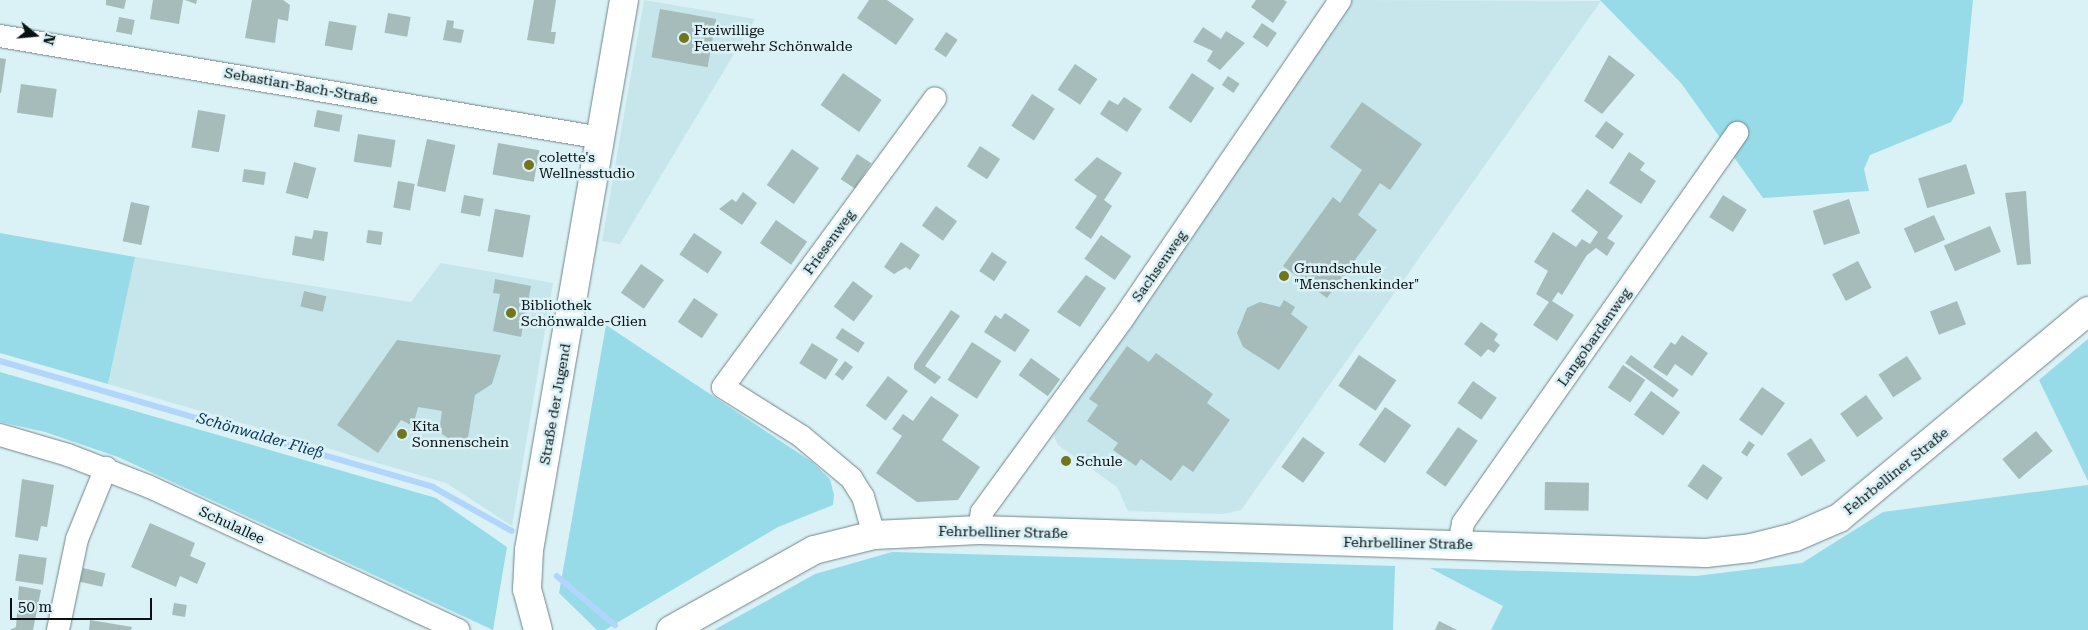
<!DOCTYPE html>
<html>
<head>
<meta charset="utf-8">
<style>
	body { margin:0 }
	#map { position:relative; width:2088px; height:630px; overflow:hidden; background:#daf1f5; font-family:"Roboto Serif",serif }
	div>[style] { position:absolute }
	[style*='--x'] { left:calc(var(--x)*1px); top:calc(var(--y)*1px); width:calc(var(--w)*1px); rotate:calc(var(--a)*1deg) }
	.built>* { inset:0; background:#c6e6ec }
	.green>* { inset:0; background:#97dbe8 }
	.stream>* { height:5.5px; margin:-2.75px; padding:0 2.75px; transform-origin:2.75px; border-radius:2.75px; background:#b2d6fb }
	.building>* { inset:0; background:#a5bcba; transform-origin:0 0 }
	.roads { filter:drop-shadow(0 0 1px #708589) drop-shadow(0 0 1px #708589) }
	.street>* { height:22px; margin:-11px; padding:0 11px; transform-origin:11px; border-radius:11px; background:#fff }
	.secondary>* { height:28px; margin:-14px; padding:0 14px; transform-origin:14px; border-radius:14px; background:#fff }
	.dots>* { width:14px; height:14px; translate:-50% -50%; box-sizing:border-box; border:2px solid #daf1f5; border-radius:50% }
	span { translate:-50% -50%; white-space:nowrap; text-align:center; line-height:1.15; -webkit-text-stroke:5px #daf1f5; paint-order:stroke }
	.poi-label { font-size:14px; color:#091113 }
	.left { translate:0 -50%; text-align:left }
	.street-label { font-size:14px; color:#091113 }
	.water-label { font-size:15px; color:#00335c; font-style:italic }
	.north { position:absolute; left:10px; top:10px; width:50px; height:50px; -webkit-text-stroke:4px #daf1f5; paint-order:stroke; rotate:107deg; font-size:14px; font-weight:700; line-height:20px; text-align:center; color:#091113 }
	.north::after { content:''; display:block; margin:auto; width:18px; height:22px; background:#091113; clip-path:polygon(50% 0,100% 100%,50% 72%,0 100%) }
	.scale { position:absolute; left:10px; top:598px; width:142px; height:22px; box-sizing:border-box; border:2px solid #091113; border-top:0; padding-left:6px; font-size:15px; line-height:18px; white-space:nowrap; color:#091113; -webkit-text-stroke:4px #daf1f5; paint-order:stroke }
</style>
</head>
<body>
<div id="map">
	<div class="built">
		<i style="clip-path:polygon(644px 0,755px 19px,620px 244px,602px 241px)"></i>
		<i style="clip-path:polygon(1350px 0,1601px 1px,1241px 510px,1224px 514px,1128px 511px,1117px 487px,1058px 445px,1054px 435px)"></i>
		<i style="clip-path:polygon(135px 257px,411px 302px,441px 263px,553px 283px,512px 526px,446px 483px,108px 384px)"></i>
	</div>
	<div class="green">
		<i style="clip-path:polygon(1600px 0,1973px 0,1963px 102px,1951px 122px,1870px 155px,1864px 169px,1869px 191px,1763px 198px,1681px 83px)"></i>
		<i style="clip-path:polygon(0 233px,135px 257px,108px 384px,0 353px)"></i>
		<i style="clip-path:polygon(606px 325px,812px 462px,830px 479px,834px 495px,833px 505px,778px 527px,605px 630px,597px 630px,559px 593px)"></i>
		<i style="clip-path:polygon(2088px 339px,2088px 481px,2039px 380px)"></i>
		<i style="clip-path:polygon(0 372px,436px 498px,507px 547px,493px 630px,118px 457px,45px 432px,0 422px)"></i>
		<i style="clip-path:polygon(2088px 485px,2088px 630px,1491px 630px,1503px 606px,1430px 568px,1696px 576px,1802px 563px,1883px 512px)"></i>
		<i style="clip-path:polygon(892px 552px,1395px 566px,1393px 630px,714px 630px,815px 574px)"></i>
	</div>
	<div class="stream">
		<i style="--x:0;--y:361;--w:451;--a:16.2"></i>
		<i style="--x:433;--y:487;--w:90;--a:29.1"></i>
		<i style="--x:557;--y:576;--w:76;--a:40.2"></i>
	</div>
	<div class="building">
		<i style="clip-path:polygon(106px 0,126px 0,124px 9px,106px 5px)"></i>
		<i style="clip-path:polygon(153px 0,183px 0,179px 24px,150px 19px)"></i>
		<i style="clip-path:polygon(185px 0,197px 0,196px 4px)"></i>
		<i style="clip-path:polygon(252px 0,283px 0,290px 5px,288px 21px,278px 19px,275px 43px,245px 38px)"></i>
		<i style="clip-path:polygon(534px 0,556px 0,551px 32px,556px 32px,554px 44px,527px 40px)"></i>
		<i style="clip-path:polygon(869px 0,887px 0,914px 19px,896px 45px,857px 18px)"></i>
		<i style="clip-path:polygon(1256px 0,1284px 0,1287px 2px,1273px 23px,1251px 7px)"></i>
		<i style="left:660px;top:9px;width:57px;height:49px;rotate:10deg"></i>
		<i style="left:388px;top:13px;width:23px;height:20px;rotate:10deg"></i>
		<i style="left:119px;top:17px;width:16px;height:15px;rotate:11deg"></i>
		<i style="clip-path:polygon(447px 20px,454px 21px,453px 28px,464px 30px,461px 43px,443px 40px)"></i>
		<i style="left:329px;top:21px;width:28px;height:25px;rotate:10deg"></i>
		<i style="left:1262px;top:23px;width:18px;height:17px;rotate:34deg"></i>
		<i style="clip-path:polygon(1203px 27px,1221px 39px,1226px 31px,1245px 43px,1220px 70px,1207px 61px,1213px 51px,1193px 42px)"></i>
		<i style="left:946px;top:32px;width:14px;height:21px;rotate:34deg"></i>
		<i style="clip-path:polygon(1609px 55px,1635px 75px,1602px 114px,1584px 101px)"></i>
		<i style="clip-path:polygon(0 58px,6px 59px,1px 93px,0 93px)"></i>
		<i style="left:1075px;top:64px;width:27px;height:31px;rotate:34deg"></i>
		<i style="left:843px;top:73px;width:47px;height:39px;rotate:35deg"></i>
		<i style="left:1192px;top:73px;width:27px;height:42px;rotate:34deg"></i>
		<i style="left:1228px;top:76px;width:14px;height:11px;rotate:34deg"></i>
		<i style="left:21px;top:84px;width:36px;height:29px;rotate:8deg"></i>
		<i style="left:1032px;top:94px;width:27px;height:38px;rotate:33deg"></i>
		<i style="clip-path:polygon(1124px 97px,1142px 109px,1127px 132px,1100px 114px,1109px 100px,1118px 105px)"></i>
		<i style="clip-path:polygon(1362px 102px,1422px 144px,1390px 190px,1380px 183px,1358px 215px,1377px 230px,1327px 298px,1283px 266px,1333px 197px,1340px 203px,1362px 170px,1330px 147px)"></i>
		<i style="left:198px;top:110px;width:28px;height:38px;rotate:10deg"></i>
		<i style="left:317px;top:110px;width:26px;height:17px;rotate:11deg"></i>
		<i style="left:1606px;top:121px;width:22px;height:19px;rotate:36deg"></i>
		<i style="left:358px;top:134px;width:38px;height:28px;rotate:9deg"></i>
		<i style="left:427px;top:139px;width:29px;height:48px;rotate:12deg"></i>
		<i style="left:498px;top:143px;width:42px;height:32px;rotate:10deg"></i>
		<i style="left:980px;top:146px;width:24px;height:24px;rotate:33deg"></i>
		<i style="left:792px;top:149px;width:33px;height:44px;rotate:35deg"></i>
		<i style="clip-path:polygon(1629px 152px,1645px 163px,1640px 170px,1656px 181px,1641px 204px,1609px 183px)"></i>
		<i style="left:857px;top:154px;width:17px;height:30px;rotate:33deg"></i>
		<i style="clip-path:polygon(1097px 157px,1122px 173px,1104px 200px,1112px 206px,1091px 239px,1075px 228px,1097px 196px,1074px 180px)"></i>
		<i style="left:294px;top:162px;width:23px;height:32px;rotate:15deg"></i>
		<i style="left:1966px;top:164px;width:31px;height:50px;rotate:73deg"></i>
		<i style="left:244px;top:169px;width:22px;height:13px;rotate:8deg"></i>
		<i style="left:398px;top:181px;width:17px;height:27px;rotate:10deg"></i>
		<i style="clip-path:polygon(1587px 189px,1623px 216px,1607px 238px,1615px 243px,1607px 256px,1596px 248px,1587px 255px,1562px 295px,1558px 292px,1552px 301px,1574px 315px,1557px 341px,1533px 325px,1549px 302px,1536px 294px,1548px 271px,1534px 262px,1553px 232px,1576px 247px,1582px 239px,1590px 244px,1598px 232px,1571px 211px)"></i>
		<i style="clip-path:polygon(2026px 191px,2031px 264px,2017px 265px,2005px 193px)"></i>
		<i style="clip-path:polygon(743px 192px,757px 203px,742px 225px,719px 209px,732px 199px,736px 202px)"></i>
		<i style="left:464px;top:195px;width:20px;height:18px;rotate:11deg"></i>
		<i style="left:1723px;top:195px;width:28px;height:26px;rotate:32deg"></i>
		<i style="left:1849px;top:199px;width:36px;height:38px;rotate:72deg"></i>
		<i style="left:131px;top:202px;width:19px;height:40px;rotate:12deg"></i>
		<i style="left:936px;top:206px;width:26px;height:24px;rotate:36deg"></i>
		<i style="left:495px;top:209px;width:36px;height:43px;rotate:10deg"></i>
		<i style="left:1934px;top:215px;width:27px;height:33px;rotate:66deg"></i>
		<i style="left:776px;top:220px;width:38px;height:28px;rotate:35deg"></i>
		<i style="left:1990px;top:226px;width:28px;height:50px;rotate:67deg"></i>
		<i style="clip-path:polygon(314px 230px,328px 232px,324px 261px,292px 255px,295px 236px,312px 239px)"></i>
		<i style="left:368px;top:230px;width:15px;height:13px;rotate:8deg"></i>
		<i style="left:694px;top:233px;width:34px;height:26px;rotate:34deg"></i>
		<i style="left:1101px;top:235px;width:37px;height:29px;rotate:35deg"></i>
		<i style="clip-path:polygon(901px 242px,920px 255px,910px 270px,906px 267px,894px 274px,884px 267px)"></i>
		<i style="left:992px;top:252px;width:18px;height:23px;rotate:34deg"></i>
		<i style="left:1858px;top:261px;width:30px;height:29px;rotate:63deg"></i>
		<i style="left:641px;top:264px;width:28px;height:35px;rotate:35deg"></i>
		<i style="clip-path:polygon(1086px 275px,1106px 288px,1080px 327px,1057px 312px)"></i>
		<i style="clip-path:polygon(495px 279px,531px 286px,521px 337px,493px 331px,500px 294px,493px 293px)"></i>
		<i style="left:853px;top:281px;width:25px;height:32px;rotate:37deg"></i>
		<i style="left:304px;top:291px;width:23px;height:16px;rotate:13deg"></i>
		<i style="left:694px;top:298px;width:29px;height:29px;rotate:34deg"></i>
		<i style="clip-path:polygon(1284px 300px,1295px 307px,1291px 314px,1308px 327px,1279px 370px,1243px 347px,1237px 333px,1247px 308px,1260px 302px,1280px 307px)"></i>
		<i style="left:1957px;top:301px;width:25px;height:29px;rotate:69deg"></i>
		<i style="clip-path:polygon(951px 310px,960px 316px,925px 366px,941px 377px,935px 384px,914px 369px,914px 364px)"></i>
		<i style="clip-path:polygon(1005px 313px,1030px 330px,1015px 352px,984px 332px,995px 315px,1001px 319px)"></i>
		<i style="clip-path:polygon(1481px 322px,1498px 334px,1494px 340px,1500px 345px,1494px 353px,1488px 349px,1481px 357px,1464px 344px)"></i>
		<i style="left:842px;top:328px;width:27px;height:12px;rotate:33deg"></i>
		<i style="clip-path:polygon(1682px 335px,1708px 353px,1692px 376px,1675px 364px,1667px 376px,1653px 367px,1671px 342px,1675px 345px)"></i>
		<i style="clip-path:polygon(397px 340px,501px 355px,492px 384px,475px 395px,466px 450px,439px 432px,442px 411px,418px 407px,413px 426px,401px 420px,378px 453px,337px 425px)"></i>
		<i style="left:972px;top:342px;width:35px;height:45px;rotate:33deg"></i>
		<i style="left:812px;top:343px;width:31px;height:24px;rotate:32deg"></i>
		<i style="clip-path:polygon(1127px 346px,1149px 362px,1156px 353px,1213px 394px,1207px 403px,1230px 420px,1193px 472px,1183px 465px,1171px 481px,1141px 459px,1136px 466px,1113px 450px,1118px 443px,1087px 421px,1098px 405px,1089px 399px)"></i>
		<i style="left:1359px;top:355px;width:45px;height:37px;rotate:34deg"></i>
		<i style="left:1631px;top:355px;width:59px;height:10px;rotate:36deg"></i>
		<i style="left:1907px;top:356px;width:27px;height:34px;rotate:57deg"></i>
		<i style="left:1031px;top:358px;width:36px;height:21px;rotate:36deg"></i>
		<i style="left:845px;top:361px;width:10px;height:17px;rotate:37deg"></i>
		<i style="left:1623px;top:365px;width:27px;height:27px;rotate:34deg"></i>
		<i style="left:888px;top:376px;width:25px;height:37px;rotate:37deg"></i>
		<i style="left:1473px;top:381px;width:29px;height:27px;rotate:35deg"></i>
		<i style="left:1762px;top:387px;width:28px;height:40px;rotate:35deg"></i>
		<i style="left:1651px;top:391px;width:36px;height:29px;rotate:36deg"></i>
		<i style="left:1866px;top:395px;width:29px;height:32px;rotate:54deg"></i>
		<i style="clip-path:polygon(931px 396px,959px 415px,942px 440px,980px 467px,958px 500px,917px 502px,876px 473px,902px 436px,892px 429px,903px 414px,913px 421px)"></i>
		<i style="left:1385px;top:407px;width:32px;height:46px;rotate:35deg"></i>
		<i style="left:1458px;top:427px;width:24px;height:56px;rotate:35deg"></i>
		<i style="left:2036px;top:431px;width:26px;height:44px;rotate:50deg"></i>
		<i style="left:1303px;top:437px;width:27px;height:37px;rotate:36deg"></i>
		<i style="left:1811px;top:438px;width:27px;height:29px;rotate:57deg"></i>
		<i style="left:1749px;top:441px;width:7px;height:14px;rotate:34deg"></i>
		<i style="left:1703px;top:464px;width:24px;height:27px;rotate:35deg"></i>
		<i style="clip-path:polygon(22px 479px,54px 485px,47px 527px,41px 526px,38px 541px,15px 537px)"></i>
		<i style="left:1545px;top:482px;width:44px;height:28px;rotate:1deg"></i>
		<i style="clip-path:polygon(150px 523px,195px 543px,190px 556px,206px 563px,197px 584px,180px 576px,176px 587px,131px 567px)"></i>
		<i style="left:19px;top:554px;width:28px;height:27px;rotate:8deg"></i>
		<i style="left:83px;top:568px;width:23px;height:14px;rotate:13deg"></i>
		<i style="clip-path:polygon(19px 586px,41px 590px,33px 630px,10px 630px,16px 627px)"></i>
		<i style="left:174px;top:603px;width:13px;height:12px;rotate:9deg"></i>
		<i style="clip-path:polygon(90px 620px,132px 627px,131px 630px,89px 630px)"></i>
		<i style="clip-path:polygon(1439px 621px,1457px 630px,1435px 630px)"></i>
	</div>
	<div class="roads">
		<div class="street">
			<i style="--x:0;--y:36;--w:610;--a:9.63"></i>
			<i style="--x:0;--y:435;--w:71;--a:16.4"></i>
			<i style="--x:68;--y:455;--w:88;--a:21.3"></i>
			<i style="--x:150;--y:487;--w:340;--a:24.9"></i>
			<i style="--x:979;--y:530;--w:18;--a:-81"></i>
			<i style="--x:982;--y:512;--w:238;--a:-53.9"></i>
			<i style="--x:1122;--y:320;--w:387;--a:-55.7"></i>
			<i style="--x:874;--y:535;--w:40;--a:-106"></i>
			<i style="--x:863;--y:497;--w:22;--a:-122"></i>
			<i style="--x:851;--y:478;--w:65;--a:-140"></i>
			<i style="--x:801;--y:436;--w:92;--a:-147.9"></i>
			<i style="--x:723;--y:387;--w:358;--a:-53.7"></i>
			<i style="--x:1459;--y:544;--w:21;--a:-79"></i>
			<i style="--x:1463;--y:523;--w:477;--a:-54.9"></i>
			<i style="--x:58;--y:630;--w:93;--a:-78.2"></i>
			<i style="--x:77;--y:539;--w:77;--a:-67.8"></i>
		</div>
		<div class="secondary">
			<i style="--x:538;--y:630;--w:42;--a:-105"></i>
			<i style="--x:527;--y:589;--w:39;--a:-87"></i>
			<i style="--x:529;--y:550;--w:558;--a:-80.2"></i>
			<i style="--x:671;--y:630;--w:164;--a:-29.2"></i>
			<i style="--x:814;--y:550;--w:62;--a:-14"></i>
			<i style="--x:874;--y:535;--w:105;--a:-2.7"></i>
			<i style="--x:979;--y:530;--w:727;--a:1.81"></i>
			<i style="--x:1706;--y:553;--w:45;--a:-6.3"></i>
			<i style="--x:1751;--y:548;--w:45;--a:-14"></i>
			<i style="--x:1795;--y:537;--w:48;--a:-23.4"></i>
			<i style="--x:1839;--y:518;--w:324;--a:-39.7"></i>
		</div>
	</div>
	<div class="dots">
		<i style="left:684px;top:38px;background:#71751c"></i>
		<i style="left:529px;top:165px;background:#71751c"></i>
		<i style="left:1284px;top:276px;background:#71751c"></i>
		<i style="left:511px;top:313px;background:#71751c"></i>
		<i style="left:402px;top:434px;background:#71751c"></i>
		<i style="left:1066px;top:461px;background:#71751c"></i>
	</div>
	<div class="poi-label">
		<span class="left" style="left:694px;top:38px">Freiwillige<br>Feuerwehr Schönwalde</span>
		<span class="left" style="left:539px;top:165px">colette's<br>Wellnesstudio</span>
		<span class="left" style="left:1294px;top:276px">Grundschule<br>"Menschenkinder"</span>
		<span class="left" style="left:521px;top:313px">Bibliothek<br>Schönwalde-Glien</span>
		<span class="left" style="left:412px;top:434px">Kita<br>Sonnenschein</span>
		<span class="left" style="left:1076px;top:461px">Schule</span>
	</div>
	<div class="street-label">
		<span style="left:301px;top:86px;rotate:10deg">Sebastian-Bach-Straße</span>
		<span style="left:829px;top:242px;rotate:-54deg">Friesenweg</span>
		<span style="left:1159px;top:266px;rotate:-55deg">Sachsenweg</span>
		<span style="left:1594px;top:337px;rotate:-55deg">Langobardenweg</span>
		<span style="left:555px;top:404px;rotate:-80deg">Straße der Jugend</span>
		<span style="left:1896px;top:471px;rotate:-39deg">Fehrbelliner Straße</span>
		<span style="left:232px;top:525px;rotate:25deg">Schulallee</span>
		<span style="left:1003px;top:532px;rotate:1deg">Fehrbelliner Straße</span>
		<span style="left:1408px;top:543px;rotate:1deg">Fehrbelliner Straße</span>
	</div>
	<div class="water-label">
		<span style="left:260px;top:436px;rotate:16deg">Schönwalder Fließ</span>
	</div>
	<div class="north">N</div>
	<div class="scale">50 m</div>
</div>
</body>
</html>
